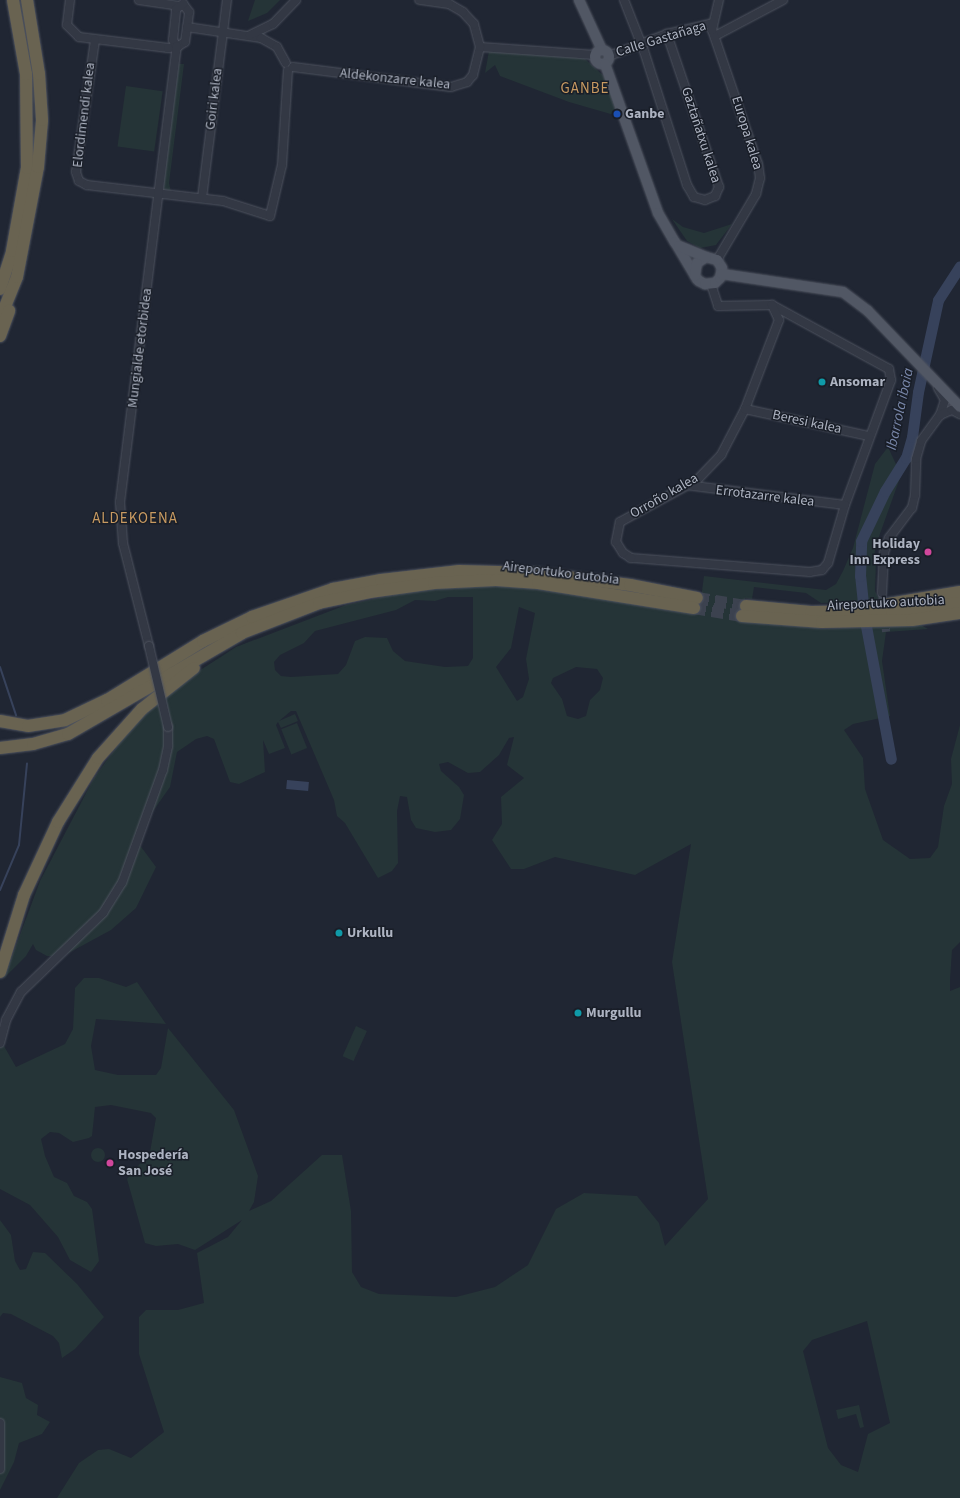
<!DOCTYPE html>
<html>
<head>
<meta charset="utf-8">
<style>
	body { margin:0 }
	#map { position:relative; width:960px; height:1498px; overflow:hidden; background:#202633; font-family:"Source Sans 3",sans-serif }
	div>[style] { position:absolute }
	[style*='--x'] { left:calc(var(--x)*1px); top:calc(var(--y)*1px); width:calc(var(--w)*1px); rotate:calc(var(--a)*1deg) }
	.green>* { inset:0; background:#253437; transform-origin:0 0 }
	.round { border-radius:50% }
	.water>* { inset:0; background:#37425b; transform-origin:0 0 }
	.stream>* { height:2px; margin:-1px; padding:0 1px; transform-origin:1px; border-radius:1px; background:#37425b }
	.river>* { height:11px; margin:-5.5px; padding:0 5.5px; transform-origin:5.5px; border-radius:5.5px; background:#37425b }
	.minor-tunnel>* { height:8px; margin-top:-4px; transform-origin:0; background:repeating-linear-gradient(90deg,#3c424f 0 8px,transparent 0 12px) }
	.highway-tunnel>* { height:12px; margin-top:-6px; transform-origin:0; background:repeating-linear-gradient(90deg,#3c424f 0 12px,transparent 0 18px) }
	.roads { filter:drop-shadow(0 0 1px #4e535f) drop-shadow(0 0 1px #4e535f) }
	.minor>* { height:8px; margin:-4px; padding:0 4px; transform-origin:4px; border-radius:4px; background:#333844 }
	.major>* { height:10px; margin:-5px; padding:0 5px; transform-origin:5px; border-radius:5px; background:#515764 }
	.major>.ring { margin:-5px; padding:0; box-sizing:content-box; background:none; border:10px solid #515764; border-radius:50% }
	.highway>* { height:12px; margin:-6px; padding:0 6px; transform-origin:6px; border-radius:6px; background:#696351 }
	.bridges { filter:drop-shadow(0 0 1px #4e535f) drop-shadow(0 0 1px #4e535f) }
	.minor-bridge>* { height:8px; margin:-4px; padding:0 4px; transform-origin:4px; border-radius:4px; background:#333844 }
	.dots>* { width:11px; height:11px; translate:-50% -50%; box-sizing:border-box; border:2px solid #191e28; border-radius:50% }
	span { translate:-50% -50%; white-space:nowrap; text-align:center; line-height:1.15; -webkit-text-stroke:3px #191e28; paint-order:stroke }
	.street-label { font-size:14px; color:#adb3c1 }
	.poi-label { font-size:14px; color:#adb3c1; font-weight:700 }
	.left { translate:0 -50%; text-align:left }
	.right { translate:-100% -50%; text-align:right }
	.neighbourhood-label { font-size:15px; color:#c89a61; letter-spacing:1px }
	.water-label { font-size:15px; color:#7886a8; font-style:italic }
</style>
</head>
<body>
<div id="map">
	<div class="green">
		<i style="clip-path:polygon(255px 0,280px 0,267px 13px,248px 21px)"></i>
		<i style="clip-path:polygon(489px 51px,583px 57px,607px 79px,621px 117px,569px 102px,500px 76px,495px 65px,485px 73px)"></i>
		<i style="clip-path:polygon(179px 64px,184px 64px,169px 183px,171px 192px,165px 191px,163px 186px)"></i>
		<i style="left:126px;top:86px;width:37px;height:61px;rotate:8deg"></i>
		<i style="clip-path:polygon(672px 219px,683px 227px,704px 233px,732px 224px,716px 245px,700px 248px,687px 241px)"></i>
		<i style="clip-path:polygon(evenodd,888px 447px,901px 475px,876px 545px,873px 562px,876px 563px,875px 591px,880px 601px,821px 603px,806px 593px,754px 587px,752px 599px,745px 598px,742px 620px,817px 625px,820px 629px,921px 625px,928px 629px,886px 632px,882px 661px,890px 716px,853px 724px,844px 730px,863px 758px,865px 789px,883px 840px,910px 859px,930px 858px,938px 847px,944px 806px,952px 784px,951px 759px,960px 725px,960px 942px,952px 950px,950px 980px,950px 991px,960px 987px,960px 1498px,57px 1498px,79px 1463px,98px 1450px,109px 1449px,131px 1458px,164px 1432px,139px 1354px,139px 1317px,146px 1310px,178px 1310px,204px 1303px,197px 1253px,228px 1237px,242px 1220px,195px 1250px,178px 1244px,156px 1246px,145px 1243px,127px 1179px,150px 1152px,156px 1118px,151px 1113px,111px 1105px,95px 1107px,92px 1136px,89px 1138px,73px 1142px,59px 1133px,50px 1132px,41px 1139px,45px 1156px,54px 1177px,67px 1183px,74px 1196px,87px 1202px,92px 1209px,99px 1261px,91px 1272px,70px 1260px,58px 1237px,30px 1205px,0 1189px,0 1039px,16px 1067px,65px 1044px,73px 1029px,75px 988px,84px 978px,99px 978px,126px 987px,137px 982px,166px 1024px,96px 1019px,91px 1046px,95px 1070px,118px 1075px,156px 1075px,161px 1068px,168px 1028px,234px 1110px,258px 1176px,254px 1202px,249px 1211px,271px 1201px,322px 1155px,342px 1155px,351px 1211px,352px 1272px,361px 1287px,379px 1294px,456px 1297px,495px 1287px,528px 1265px,556px 1209px,584px 1193px,637px 1196px,659px 1223px,665px 1246px,708px 1199px,672px 962px,691px 844px,635px 875px,555px 857px,524px 869px,511px 869px,492px 840px,502px 824px,501px 797px,524px 778px,507px 765px,514px 737px,509px 738px,499px 755px,480px 772px,468px 773px,448px 762px,439px 764px,441px 771px,459px 787px,464px 795px,460px 819px,451px 830px,435px 832px,416px 828px,411px 820px,407px 797px,400px 796px,397px 811px,398px 863px,392px 871px,378px 878px,345px 823px,337px 816px,334px 800px,296px 711px,291px 711px,279px 721px,295px 714px,298px 721px,281px 728px,278px 722px,276px 725px,285px 748px,269px 754px,263px 740px,265px 772px,239px 784px,230px 782px,214px 739px,207px 736px,196px 739px,177px 752px,170px 787px,151px 814px,139px 844px,156px 867px,136px 908px,111px 930px,63px 956px,47px 956px,36px 950px,33px 944px,26px 956px,4px 978px,40px 881px,94px 778px,134px 723px,188px 678px,236px 647px,346px 605px,421px 589px,513px 585px,699px 613px,704px 576px,826px 590px,836px 584px,843px 571px,853px 548px,875px 464px,888px 447px,448px 597px,473px 597px,473px 658px,468px 666px,445px 667px,405px 661px,393px 651px,387px 638px,365px 637px,355px 641px,346px 665px,338px 674px,291px 677px,281px 676px,275px 670px,274px 662px,280px 655px,304px 643px,315px 631px,396px 610px,415px 600px,435px 601px,448px 597px,888px 447px,519px 607px,535px 613px,526px 659px,529px 679px,523px 697px,517px 701px,496px 667px,511px 648px,519px 607px,888px 447px,576px 667px,597px 669px,603px 678px,600px 690px,590px 700px,586px 716px,578px 719px,567px 716px,562px 699px,551px 683px,553px 678px,576px 667px,888px 447px,867px 1321px,890px 1423px,868px 1434px,858px 1472px,841px 1465px,828px 1448px,803px 1351px,812px 1340px,867px 1321px)"></i>
		<i style="left:297px;top:723px;width:27px;height:17px;rotate:68deg"></i>
		<i style="left:356px;top:1026px;width:12px;height:33px;rotate:24deg"></i>
		<i class="round" style="left:91px;top:1148px;width:14px;height:14px"></i>
		<i style="clip-path:polygon(0 1220px,11px 1235px,15px 1261px,20px 1270px,26px 1269px,33px 1252px,45px 1253px,77px 1284px,104px 1317px,75px 1349px,62px 1358px,59px 1343px,53px 1336px,11px 1314px,3px 1313px,0 1317px)"></i>
		<i style="clip-path:polygon(0 1377px,22px 1383px,26px 1398px,38px 1405px,37px 1415px,50px 1422px,42px 1434px,19px 1443px,14px 1462px,0 1490px)"></i>
		<i style="clip-path:polygon(859px 1405px,864px 1427px,860px 1428px,856px 1414px,838px 1419px,836px 1410px)"></i>
	</div>
	<div class="water">
		<i style="left:287px;top:780px;width:22px;height:9px;rotate:5deg"></i>
	</div>
	<div class="stream">
		<i style="--x:0;--y:667;--w:51;--a:71.6"></i>
		<i style="--x:0;--y:890;--w:49;--a:-67.1"></i>
		<i style="--x:19;--y:845;--w:82;--a:-84.4"></i>
	</div>
	<div class="river">
		<i style="--x:863;--y:603;--w:27;--a:-96"></i>
		<i style="--x:860;--y:576;--w:35;--a:-88"></i>
		<i style="--x:861;--y:541;--w:55;--a:-64.4"></i>
		<i style="--x:885;--y:491;--w:39;--a:-58"></i>
		<i style="--x:906;--y:458;--w:22;--a:-74"></i>
		<i style="--x:912;--y:437;--w:45;--a:-82.4"></i>
		<i style="--x:918;--y:392;--w:94;--a:-77.7"></i>
		<i style="--x:938;--y:300;--w:40;--a:-57.1"></i>
		<i style="--x:866;--y:626;--w:135;--a:79.4"></i>
	</div>
	<div class="minor-tunnel">
		<i style="--x:882;--y:593;--w:39;--a:84"></i>
	</div>
	<div class="highway-tunnel">
		<i style="--x:697;--y:598;--w:50;--a:9.3"></i>
		<i style="--x:694;--y:608;--w:49;--a:9.5"></i>
	</div>
	<div class="roads">
		<div class="minor">
			<i style="--x:70;--y:0;--w:25;--a:97"></i>
			<i style="--x:67;--y:25;--w:17;--a:45"></i>
			<i style="--x:79;--y:37;--w:90;--a:7"></i>
			<i style="--x:168;--y:48;--w:9;--a:-6"></i>
			<i style="--x:177;--y:47;--w:9;--a:-32"></i>
			<i style="--x:185;--y:42;--w:30;--a:-82"></i>
			<i style="--x:189;--y:12;--w:10;--a:-127"></i>
			<i style="--x:139;--y:0;--w:40;--a:8.5"></i>
			<i style="--x:624;--y:0;--w:55;--a:68.6"></i>
			<i style="--x:644;--y:51;--w:141;--a:72.2"></i>
			<i style="--x:687;--y:185;--w:14;--a:60"></i>
			<i style="--x:694;--y:197;--w:11;--a:15"></i>
			<i style="--x:705;--y:200;--w:11;--a:-22"></i>
			<i style="--x:715;--y:196;--w:10;--a:-66"></i>
			<i style="--x:719;--y:187;--w:162;--a:-108.8"></i>
			<i style="--x:187;--y:27;--w:75;--a:8.5"></i>
			<i style="--x:261;--y:38;--w:18;--a:29"></i>
			<i style="--x:277;--y:47;--w:18;--a:61"></i>
			<i style="--x:250;--y:35;--w:25;--a:-26"></i>
			<i style="--x:273;--y:24;--w:33;--a:-46"></i>
			<i style="--x:715;--y:36;--w:77;--a:-27.9"></i>
			<i style="--x:95;--y:40;--w:133;--a:98.2"></i>
			<i style="--x:76;--y:172;--w:9;--a:72"></i>
			<i style="--x:79;--y:181;--w:9;--a:27"></i>
			<i style="--x:87;--y:185;--w:137;--a:6.7"></i>
			<i style="--x:223;--y:201;--w:49;--a:17.7"></i>
			<i style="--x:270;--y:216;--w:52;--a:-76.8"></i>
			<i style="--x:282;--y:165;--w:95;--a:-86.4"></i>
			<i style="--x:177;--y:47;--w:8;--a:-120"></i>
			<i style="--x:173;--y:40;--w:31;--a:-84"></i>
			<i style="--x:176;--y:9;--w:9;--a:-36"></i>
			<i style="--x:480;--y:47;--w:115;--a:4"></i>
			<i style="--x:609;--y:56;--w:62;--a:-20.8"></i>
			<i style="--x:667;--y:34;--w:47;--a:-13.4"></i>
			<i style="--x:293;--y:67;--w:159;--a:7.2"></i>
			<i style="--x:451;--y:87;--w:17;--a:-17"></i>
			<i style="--x:467;--y:82;--w:9;--a:-49"></i>
			<i style="--x:473;--y:75;--w:29;--a:-76"></i>
			<i style="--x:480;--y:47;--w:24;--a:-105"></i>
			<i style="--x:474;--y:24;--w:16;--a:-133"></i>
			<i style="--x:463;--y:12;--w:16;--a:-150"></i>
			<i style="--x:449;--y:4;--w:30;--a:-172"></i>
			<i style="--x:202;--y:198;--w:200;--a:-82.8"></i>
			<i style="--x:717;--y:260;--w:77;--a:-59.4"></i>
			<i style="--x:756;--y:194;--w:16;--a:-76"></i>
			<i style="--x:760;--y:178;--w:14;--a:-98"></i>
			<i style="--x:758;--y:164;--w:142;--a:-108.9"></i>
			<i style="--x:712;--y:30;--w:31;--a:-77"></i>
			<i style="--x:711;--y:284;--w:23;--a:72"></i>
			<i style="--x:718;--y:306;--w:54;--a:-1.1"></i>
			<i style="--x:772;--y:305;--w:133;--a:28.7"></i>
			<i style="--x:889;--y:369;--w:11;--a:80"></i>
			<i style="--x:891;--y:380;--w:133;--a:110.2"></i>
			<i style="--x:845;--y:505;--w:60;--a:106.3"></i>
			<i style="--x:828;--y:563;--w:9;--a:131"></i>
			<i style="--x:822;--y:570;--w:12;--a:171"></i>
			<i style="--x:810;--y:572;--w:180;--a:-175.5"></i>
			<i style="--x:631;--y:558;--w:9;--a:-148"></i>
			<i style="--x:623;--y:553;--w:13;--a:-122"></i>
			<i style="--x:616;--y:542;--w:20;--a:-79"></i>
			<i style="--x:620;--y:522;--w:88;--a:-28.6"></i>
			<i style="--x:697;--y:480;--w:35;--a:-46"></i>
			<i style="--x:721;--y:455;--w:52;--a:-62.4"></i>
			<i style="--x:745;--y:409;--w:95;--a:-69.1"></i>
			<i style="--x:779;--y:320;--w:17;--a:-115"></i>
			<i style="--x:938;--y:388;--w:14;--a:60"></i>
			<i style="--x:945;--y:400;--w:16;--a:108"></i>
			<i style="--x:745;--y:409;--w:127;--a:12.3"></i>
			<i style="--x:686;--y:485;--w:160;--a:7.2"></i>
			<i style="--x:882;--y:593;--w:40;--a:-87.1"></i>
			<i style="--x:884;--y:553;--w:16;--a:-72"></i>
			<i style="--x:889;--y:538;--w:38;--a:-53"></i>
			<i style="--x:912;--y:508;--w:13;--a:-77"></i>
			<i style="--x:915;--y:495;--w:36;--a:-88"></i>
			<i style="--x:916;--y:459;--w:19;--a:-74"></i>
			<i style="--x:921;--y:441;--w:32;--a:-54"></i>
			<i style="--x:940;--y:415;--w:13;--a:-23"></i>
			<i style="--x:952;--y:410;--w:9;--a:27"></i>
			<i style="--x:149;--y:646;--w:106;--a:-104.2"></i>
			<i style="--x:123;--y:543;--w:41;--a:-94.2"></i>
			<i style="--x:120;--y:502;--w:459;--a:-82.9"></i>
			<i style="--x:0;--y:1043;--w:24;--a:-75"></i>
			<i style="--x:6;--y:1020;--w:32;--a:-62"></i>
			<i style="--x:21;--y:992;--w:114;--a:-43.9"></i>
			<i style="--x:103;--y:913;--w:36;--a:-58"></i>
			<i style="--x:122;--y:883;--w:120;--a:-70.1"></i>
			<i style="--x:163;--y:770;--w:25;--a:-78"></i>
			<i style="--x:168;--y:746;--w:19;--a:-90"></i>
			<i style="--x:0;--y:1423;--w:46;--a:90"></i>
		</div>
		<div class="major">
			<i style="--x:579;--y:0;--w:55;--a:65.3"></i>
			<i class="ring" style="left:595px;top:50px;width:4px;height:4px"></i>
			<i style="--x:605;--y:64;--w:158;--a:70.4"></i>
			<i style="--x:658;--y:213;--w:34;--a:60"></i>
			<i style="--x:675;--y:242;--w:43;--a:59.3"></i>
			<i style="--x:697;--y:279;--w:3;--a:45"></i>
			<i style="--x:699;--y:281;--w:7;--a:27"></i>
			<i style="--x:705;--y:284;--w:10;--a:-6"></i>
			<i style="--x:715;--y:283;--w:7;--a:-45"></i>
			<i style="--x:720;--y:278;--w:10;--a:-79"></i>
			<i style="--x:722;--y:268;--w:9;--a:-122"></i>
			<i style="--x:717;--y:260;--w:11;--a:-165"></i>
			<i style="--x:706;--y:257;--w:11;--a:146"></i>
			<i style="--x:697;--y:263;--w:13;--a:99"></i>
			<i style="--x:679;--y:246;--w:29;--a:22"></i>
			<i style="--x:722;--y:274;--w:122;--a:8.5"></i>
			<i style="--x:843;--y:292;--w:31;--a:37"></i>
			<i style="--x:868;--y:311;--w:133;--a:46.2"></i>
		</div>
		<div class="highway">
			<i style="--x:0;--y:289;--w:40;--a:-72"></i>
			<i style="--x:12;--y:251;--w:84;--a:-79.8"></i>
			<i style="--x:27;--y:168;--w:94;--a:-90.6"></i>
			<i style="--x:26;--y:74;--w:75;--a:-100"></i>
			<i style="--x:0;--y:319;--w:45;--a:-68"></i>
			<i style="--x:17;--y:277;--w:112;--a:-79.2"></i>
			<i style="--x:38;--y:167;--w:47;--a:-85.1"></i>
			<i style="--x:42;--y:120;--w:46;--a:-93.7"></i>
			<i style="--x:39;--y:74;--w:75;--a:-99.2"></i>
			<i style="--x:0;--y:336;--w:27;--a:-70"></i>
			<i style="--x:883;--y:605;--w:78;--a:-9.6"></i>
			<i style="--x:746;--y:606;--w:65;--a:5.3"></i>
			<i style="--x:811;--y:612;--w:81;--a:-0.7"></i>
			<i style="--x:892;--y:611;--w:68;--a:-6.7"></i>
			<i style="--x:742;--y:616;--w:80;--a:4.3"></i>
			<i style="--x:822;--y:622;--w:90;--a:-1.3"></i>
			<i style="--x:912;--y:620;--w:49;--a:-8.3"></i>
			<i style="--x:0;--y:721;--w:28;--a:10"></i>
			<i style="--x:28;--y:726;--w:37;--a:-9"></i>
			<i style="--x:65;--y:720;--w:47;--a:-25.5"></i>
			<i style="--x:107;--y:700;--w:113;--a:-31.6"></i>
			<i style="--x:203;--y:641;--w:55;--a:-26.1"></i>
			<i style="--x:252;--y:617;--w:86;--a:-19.1"></i>
			<i style="--x:333;--y:589;--w:49;--a:-10.6"></i>
			<i style="--x:381;--y:580;--w:79;--a:-6.6"></i>
			<i style="--x:459;--y:571;--w:77;--a:1.5"></i>
			<i style="--x:536;--y:573;--w:95;--a:7.3"></i>
			<i style="--x:630;--y:585;--w:68;--a:11"></i>
			<i style="--x:0;--y:748;--w:33;--a:-7"></i>
			<i style="--x:33;--y:744;--w:36;--a:-16"></i>
			<i style="--x:68;--y:734;--w:201;--a:-30.1"></i>
			<i style="--x:242;--y:633;--w:83;--a:-21.3"></i>
			<i style="--x:319;--y:603;--w:52;--a:-12.2"></i>
			<i style="--x:370;--y:592;--w:65;--a:-8"></i>
			<i style="--x:434;--y:583;--w:62;--a:-2.8"></i>
			<i style="--x:496;--y:580;--w:42;--a:4.1"></i>
			<i style="--x:538;--y:583;--w:158;--a:9.1"></i>
			<i style="--x:0;--y:972;--w:81;--a:-72.7"></i>
			<i style="--x:24;--y:895;--w:81;--a:-65"></i>
			<i style="--x:58;--y:822;--w:75;--a:-58"></i>
			<i style="--x:98;--y:758;--w:66;--a:-48.1"></i>
			<i style="--x:142;--y:709;--w:66;--a:-38.3"></i>
		</div>
	</div>
	<div class="bridges">
		<div class="minor-bridge">
			<i style="--x:149;--y:646;--w:83;--a:76.8"></i>
		</div>
	</div>
	<div class="dots">
		<i style="left:617px;top:114px;background:#1a4fb4"></i>
		<i style="left:822px;top:382px;background:#0f9aa8"></i>
		<i style="left:928px;top:552px;background:#d1479c"></i>
		<i style="left:339px;top:933px;background:#0f9aa8"></i>
		<i style="left:578px;top:1013px;background:#0f9aa8"></i>
		<i style="left:110px;top:1163px;background:#d1479c"></i>
	</div>
	<div class="street-label">
		<span style="left:661px;top:39px;rotate:-17deg">Calle Gastañaga</span>
		<span style="left:395px;top:79px;rotate:6deg">Aldekonzarre kalea</span>
		<span style="left:214px;top:99px;rotate:-83deg">Goiri kalea</span>
		<span style="left:84px;top:115px;rotate:-83deg">Elordimendi kalea</span>
		<span style="left:747px;top:133px;rotate:73deg">Europa kalea</span>
		<span style="left:701px;top:135px;rotate:72deg">Gaztañatxu kalea</span>
		<span style="left:140px;top:348px;rotate:-83deg">Mungialde etorbidea</span>
		<span style="left:807px;top:422px;rotate:12deg">Beresi kalea</span>
		<span style="left:664px;top:496px;rotate:-30deg">Orroño kalea</span>
		<span style="left:765px;top:496px;rotate:7deg">Errotazarre kalea</span>
		<span style="left:561px;top:573px;rotate:7deg">Aireportuko autobia</span>
		<span style="left:886px;top:603px;rotate:-3deg">Aireportuko autobia</span>
	</div>
	<div class="poi-label">
		<span class="left" style="left:625px;top:114px">Ganbe</span>
		<span class="left" style="left:830px;top:382px">Ansomar</span>
		<span class="right" style="left:920px;top:552px">Holiday<br>Inn Express</span>
		<span class="left" style="left:347px;top:933px">Urkullu</span>
		<span class="left" style="left:586px;top:1013px">Murgullu</span>
		<span class="left" style="left:118px;top:1163px">Hospedería<br>San José</span>
	</div>
	<div class="neighbourhood-label">
		<span style="left:585px;top:89px">GANBE</span>
		<span style="left:135px;top:519px">ALDEKOENA</span>
	</div>
	<div class="water-label">
		<span style="left:900px;top:409px;rotate:-78deg">Ibarrola ibaia</span>
	</div>
</div>
</body>
</html>
